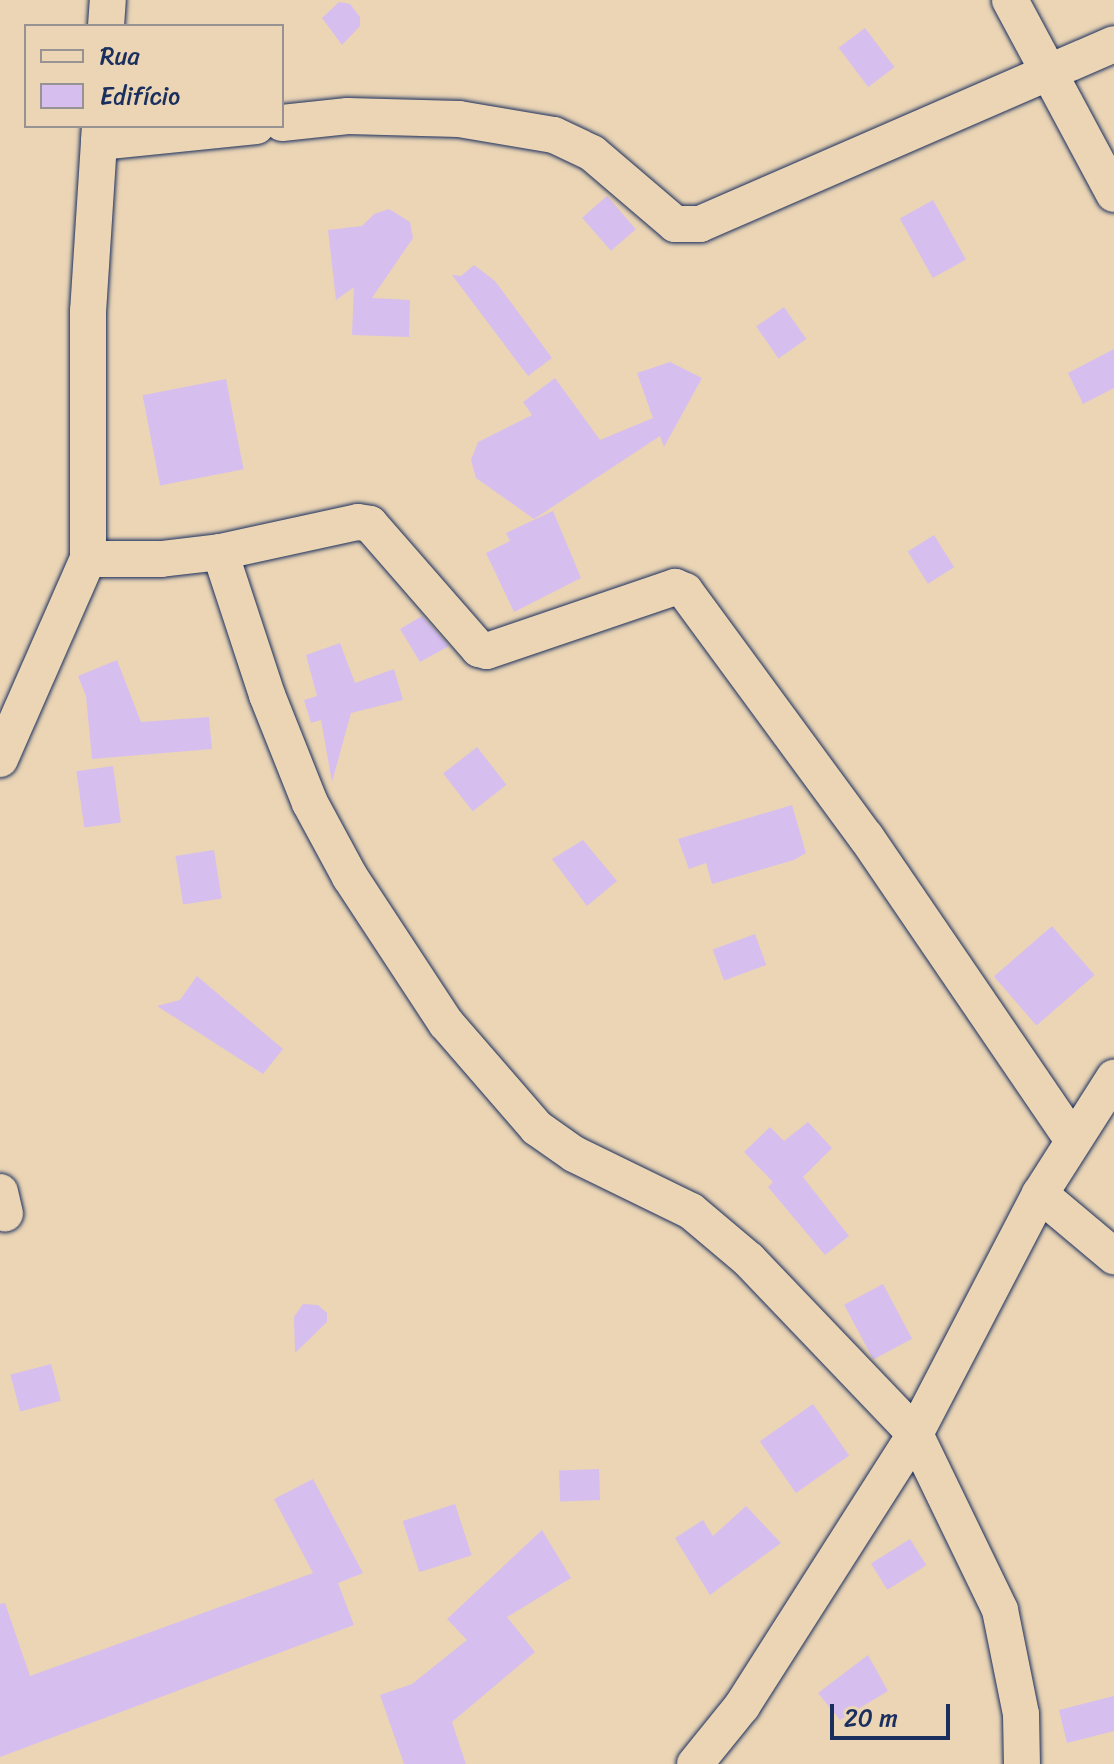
<!DOCTYPE html>
<html>
<head>
<meta charset="utf-8">
<style>
	body { margin:0 }
	#map { position:relative; width:1114px; height:1764px; overflow:hidden; background:#ebd5b5; font-family:Sriracha,sans-serif }
	div>[style] { position:absolute }
	[style*='--x'] { left:calc(var(--x)*1px); top:calc(var(--y)*1px); width:calc(var(--w)*1px); rotate:calc(var(--a)*1deg) }
	.building>* { inset:0; background:#d6bfef; transform-origin:0 0 }
	.roads { filter:drop-shadow(0 0 2px #1b2f5e) drop-shadow(0 0 2px #1b2f5e) }
	.street>* { height:36px; margin:-18px; padding:0 18px; transform-origin:18px; border-radius:18px; background:#ebd5b5 }
	span { translate:-50% -50%; white-space:nowrap; text-align:center; line-height:1.15; -webkit-text-stroke:6px #ebd5b5; paint-order:stroke }
	.legend { position:absolute; left:24px; top:24px; width:260px; height:104px; box-sizing:border-box; background:#ebd5b5; border:2px solid #989392; margin:0; padding:10px 14px; list-style:none; font-size:24px; color:#1b2f5e }
	.legend li { display:flex; align-items:center; gap:16px; height:40px }
	.legend b { width:40px; border:2px solid #989392 }
	.scale { position:absolute; left:830px; top:1704px; width:120px; height:36px; box-sizing:border-box; border:4px solid #1b2f5e; border-top:0; padding-left:10px; font-size:24px; line-height:28px; white-space:nowrap; color:#1b2f5e; -webkit-text-stroke:6px #ebd5b5; paint-order:stroke }
</style>
</head>
<body>
<div id="map">
	<div class="building">
		<i style="clip-path:polygon(339px 2px,350px 4px,360px 17px,360px 26px,342px 45px,322px 18px)"></i>
		<i style="left:865px;top:28px;width:49px;height:33px;rotate:53deg"></i>
		<i style="left:607px;top:196px;width:44px;height:33px;rotate:49deg"></i>
		<i style="left:933px;top:200px;width:68px;height:38px;rotate:61deg"></i>
		<i style="clip-path:polygon(389px 209px,410px 222px,413px 238px,372px 298px,410px 300px,409px 337px,352px 335px,354px 287px,336px 300px,328px 230px,362px 226px,374px 214px)"></i>
		<i style="clip-path:polygon(474px 265px,495px 281px,552px 358px,528px 376px,452px 275px,461px 276px)"></i>
		<i style="left:784px;top:307px;width:39px;height:34px;rotate:55deg"></i>
		<i style="clip-path:polygon(1114px 349px,1114px 388px,1083px 404px,1068px 373px)"></i>
		<i style="clip-path:polygon(670px 362px,702px 378px,664px 447px,660px 436px,534px 519px,476px 478px,471px 460px,478px 442px,532px 415px,523px 402px,555px 378px,600px 440px,653px 418px,637px 373px)"></i>
		<i style="left:226px;top:379px;width:92px;height:85px;rotate:79deg"></i>
		<i style="clip-path:polygon(553px 511px,581px 578px,514px 612px,486px 553px,510px 541px,506px 533px)"></i>
		<i style="left:934px;top:535px;width:38px;height:31px;rotate:58deg"></i>
		<i style="clip-path:polygon(422px 616px,449px 646px,420px 662px,400px 629px)"></i>
		<i style="clip-path:polygon(340px 643px,355px 683px,394px 669px,403px 700px,351px 713px,332px 782px,321px 720px,311px 723px,304px 700px,317px 696px,306px 655px)"></i>
		<i style="clip-path:polygon(117px 660px,141px 722px,209px 717px,212px 749px,92px 759px,86px 696px,78px 676px)"></i>
		<i style="left:477px;top:747px;width:48px;height:43px;rotate:52deg"></i>
		<i style="left:113px;top:766px;width:57px;height:37px;rotate:82deg"></i>
		<i style="clip-path:polygon(792px 805px,806px 853px,794px 860px,712px 884px,706px 863px,689px 869px,678px 839px)"></i>
		<i style="clip-path:polygon(583px 840px,617px 881px,587px 906px,552px 859px)"></i>
		<i style="left:214px;top:850px;width:49px;height:39px;rotate:81deg"></i>
		<i style="left:1052px;top:926px;width:65px;height:77px;rotate:49deg"></i>
		<i style="left:755px;top:934px;width:33px;height:45px;rotate:70deg"></i>
		<i style="clip-path:polygon(197px 976px,283px 1049px,263px 1074px,157px 1006px,180px 1000px)"></i>
		<i style="clip-path:polygon(808px 1122px,832px 1148px,803px 1177px,849px 1236px,825px 1255px,768px 1187px,773px 1182px,744px 1152px,770px 1127px,784px 1141px)"></i>
		<i style="left:883px;top:1284px;width:62px;height:44px;rotate:62deg"></i>
		<i style="clip-path:polygon(303px 1304px,318px 1305px,327px 1313px,327px 1322px,295px 1353px,294px 1317px)"></i>
		<i style="left:51px;top:1364px;width:38px;height:42px;rotate:75deg"></i>
		<i style="left:813px;top:1404px;width:63px;height:65px;rotate:55deg"></i>
		<i style="left:599px;top:1469px;width:31px;height:40px;rotate:88deg"></i>
		<i style="clip-path:polygon(313px 1479px,363px 1573px,338px 1583px,354px 1625px,0 1757px,0 1604px,5px 1603px,30px 1676px,313px 1573px,274px 1499px)"></i>
		<i style="left:455px;top:1504px;width:54px;height:55px;rotate:72deg"></i>
		<i style="clip-path:polygon(746px 1506px,781px 1543px,710px 1595px,675px 1538px,703px 1520px,713px 1536px)"></i>
		<i style="clip-path:polygon(542px 1530px,571px 1578px,507px 1617px,535px 1652px,452px 1722px,466px 1764px,404px 1764px,380px 1695px,412px 1684px,467px 1640px,447px 1619px)"></i>
		<i style="left:910px;top:1539px;width:31px;height:46px;rotate:58deg"></i>
		<i style="clip-path:polygon(868px 1655px,888px 1691px,840px 1720px,818px 1693px)"></i>
		<i style="clip-path:polygon(1114px 1696px,1114px 1731px,1067px 1743px,1059px 1710px)"></i>
	</div>
	<div class="roads">
		<div class="street">
			<i style="--x:1010;--y:0;--w:220;--a:61.8"></i>
			<i style="--x:106;--y:26;--w:26;--a:-86"></i>
			<i style="--x:282;--y:123;--w:66;--a:-6.1"></i>
			<i style="--x:348;--y:116;--w:111;--a:1.5"></i>
			<i style="--x:459;--y:119;--w:96;--a:9.6"></i>
			<i style="--x:554;--y:135;--w:42;--a:25.3"></i>
			<i style="--x:592;--y:153;--w:109;--a:40.5"></i>
			<i style="--x:675;--y:224;--w:25;--a:0"></i>
			<i style="--x:700;--y:224;--w:451;--a:-23.5"></i>
			<i style="--x:100;--y:126;--w:16;--a:94"></i>
			<i style="--x:99;--y:142;--w:158;--a:-5.8"></i>
			<i style="--x:99;--y:142;--w:169;--a:93.7"></i>
			<i style="--x:88;--y:311;--w:248;--a:90"></i>
			<i style="--x:88;--y:559;--w:73;--a:0"></i>
			<i style="--x:161;--y:559;--w:59;--a:-6.8"></i>
			<i style="--x:220;--y:552;--w:151;--a:71.8"></i>
			<i style="--x:267;--y:695;--w:116;--a:68.3"></i>
			<i style="--x:310;--y:803;--w:84;--a:61.6"></i>
			<i style="--x:350;--y:877;--w:175;--a:56.7"></i>
			<i style="--x:446;--y:1023;--w:139;--a:49.1"></i>
			<i style="--x:537;--y:1128;--w:45;--a:35.1"></i>
			<i style="--x:574;--y:1154;--w:130;--a:26"></i>
			<i style="--x:691;--y:1211;--w:76;--a:40.2"></i>
			<i style="--x:749;--y:1260;--w:240;--a:46.3"></i>
			<i style="--x:915;--y:1434;--w:195;--a:64.2"></i>
			<i style="--x:1000;--y:1610;--w:106;--a:78.6"></i>
			<i style="--x:1021;--y:1714;--w:50;--a:88.9"></i>
			<i style="--x:220;--y:552;--w:141;--a:-12.3"></i>
			<i style="--x:358;--y:522;--w:12;--a:9"></i>
			<i style="--x:370;--y:524;--w:166;--a:48.9"></i>
			<i style="--x:479;--y:649;--w:8;--a:14"></i>
			<i style="--x:487;--y:651;--w:199;--a:-18.8"></i>
			<i style="--x:675;--y:587;--w:11;--a:22"></i>
			<i style="--x:685;--y:591;--w:305;--a:53.7"></i>
			<i style="--x:866;--y:837;--w:367;--a:55.7"></i>
			<i style="--x:0;--y:759;--w:219;--a:-66.3"></i>
			<i style="--x:0;--y:1192;--w:22;--a:77"></i>
			<i style="--x:1040;--y:1194;--w:97;--a:40"></i>
			<i style="--x:695;--y:1764;--w:75;--a:-51"></i>
			<i style="--x:742;--y:1706;--w:322;--a:-57.5"></i>
			<i style="--x:915;--y:1434;--w:271;--a:-62.5"></i>
			<i style="--x:1040;--y:1194;--w:138;--a:-57.5"></i>
		</div>
	</div>
	<ul class="legend">
	<li><b style="height:10px;background:#ebd5b5"></b>Rua</li>
	<li><b style="height:22px;background:#d6bfef"></b>Edifício</li>
	</ul>
	<div class="scale">20 m</div>
</div>
</body>
</html>
